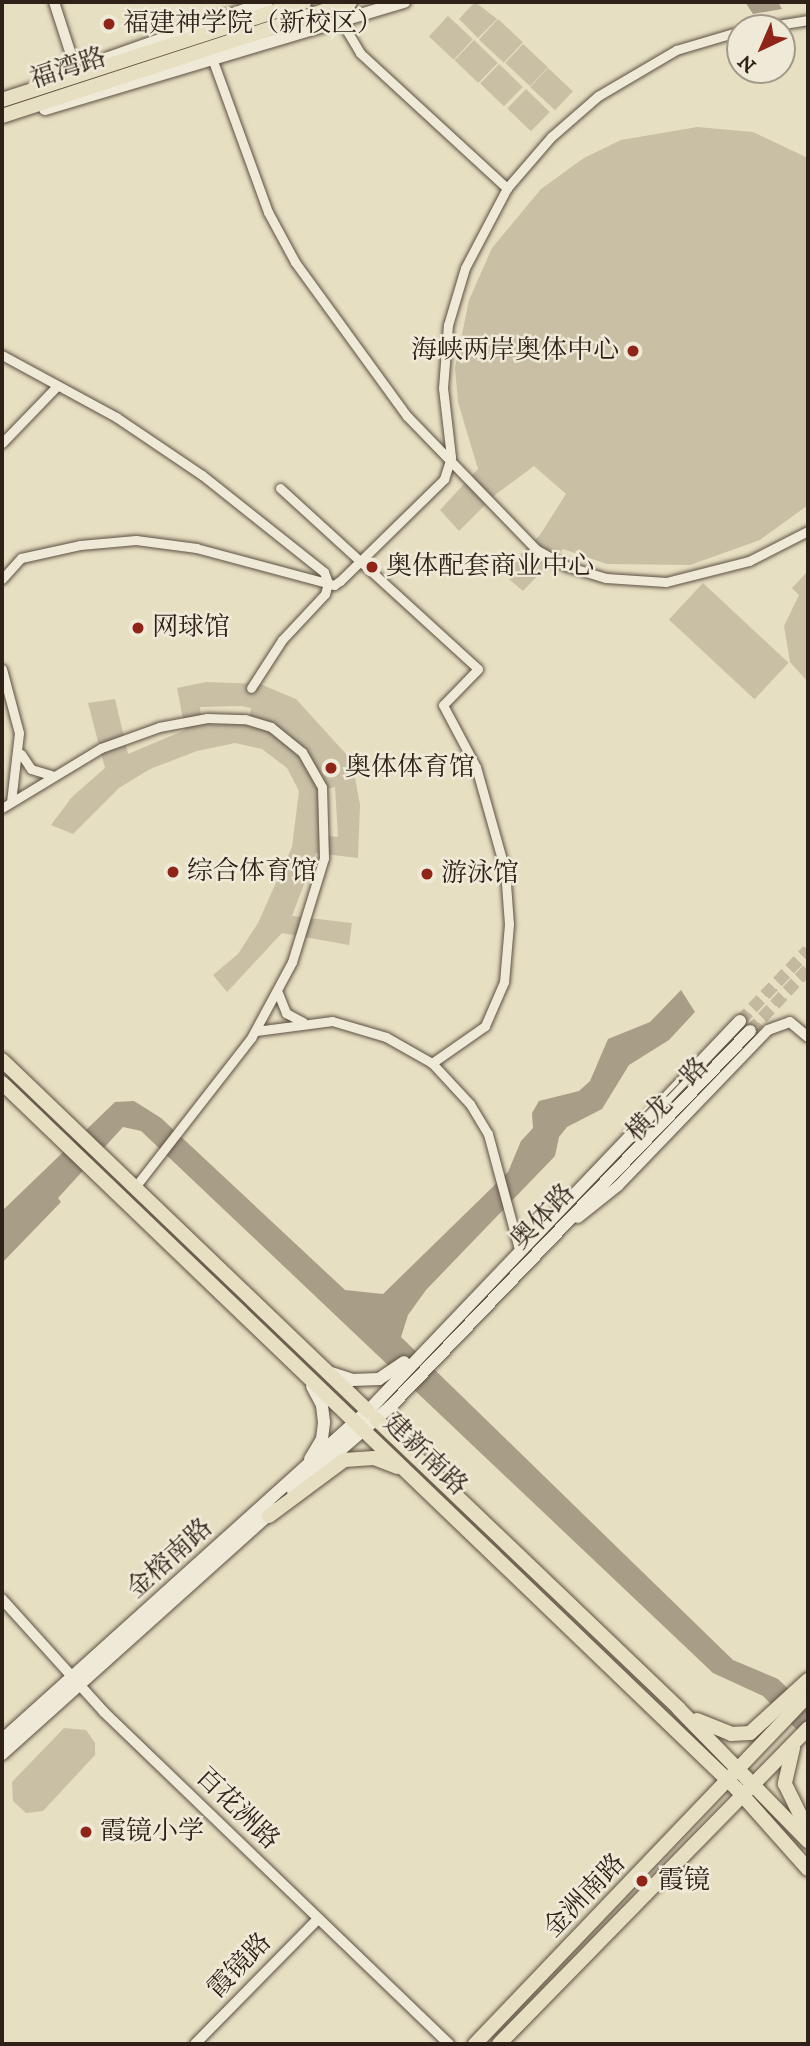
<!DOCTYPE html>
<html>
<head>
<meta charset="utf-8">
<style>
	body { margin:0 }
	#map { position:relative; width:810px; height:2046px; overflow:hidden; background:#e7dfc2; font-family:"IM FELL DW Pica","Noto Serif SC",serif }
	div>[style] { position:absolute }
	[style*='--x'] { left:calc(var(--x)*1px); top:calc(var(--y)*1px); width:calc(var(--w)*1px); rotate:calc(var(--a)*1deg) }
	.green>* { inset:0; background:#c8bfa5; transform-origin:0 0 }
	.water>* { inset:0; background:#a89e88 }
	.secondary-tunnel>* { height:12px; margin-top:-6px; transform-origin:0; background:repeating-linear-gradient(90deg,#c2b9a0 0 12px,transparent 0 18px) }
	.roads { filter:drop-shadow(0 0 2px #5d5042) drop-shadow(0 0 2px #5d5042) }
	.minor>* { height:9px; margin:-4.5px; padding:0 4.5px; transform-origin:4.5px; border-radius:4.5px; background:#efead7 }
	.tertiary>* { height:10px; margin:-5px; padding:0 5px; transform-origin:5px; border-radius:5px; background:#efead7 }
	.secondary>* { height:12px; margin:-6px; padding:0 6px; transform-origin:6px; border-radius:6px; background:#efead7 }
	.primary>* { height:14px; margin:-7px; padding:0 7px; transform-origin:7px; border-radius:7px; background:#e7dfc2 }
	.trunk>* { height:14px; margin:-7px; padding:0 7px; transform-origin:7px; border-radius:7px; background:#e7dfc2 }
	.dots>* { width:19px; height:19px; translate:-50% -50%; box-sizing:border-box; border:4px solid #efead7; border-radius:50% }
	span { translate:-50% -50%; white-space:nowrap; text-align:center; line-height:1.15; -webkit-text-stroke:5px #efead7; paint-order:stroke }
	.poi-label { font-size:26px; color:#2f2018 }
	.left { translate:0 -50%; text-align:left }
	.right { translate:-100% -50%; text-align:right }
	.street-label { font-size:26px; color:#2f2018 }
	.frame { position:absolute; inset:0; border:4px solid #2f2018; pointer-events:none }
	.north { position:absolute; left:726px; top:14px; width:70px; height:70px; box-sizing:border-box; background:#efead7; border:2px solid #a2998b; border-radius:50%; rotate:224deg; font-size:19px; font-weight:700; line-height:28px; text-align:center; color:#2f2018 }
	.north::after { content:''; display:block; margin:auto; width:24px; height:32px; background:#8f2418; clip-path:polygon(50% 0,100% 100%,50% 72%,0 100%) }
</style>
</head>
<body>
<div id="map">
	<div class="green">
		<i style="clip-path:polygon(475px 2px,497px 19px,478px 38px,459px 19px)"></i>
		<i style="left:448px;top:16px;width:34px;height:28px;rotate:43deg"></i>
		<i style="left:498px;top:19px;width:34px;height:28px;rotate:43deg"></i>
		<i style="left:474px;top:40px;width:33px;height:28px;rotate:44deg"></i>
		<i style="left:523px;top:44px;width:34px;height:26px;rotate:43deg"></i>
		<i style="left:499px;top:64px;width:33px;height:27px;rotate:44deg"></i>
		<i style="left:548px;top:68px;width:34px;height:26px;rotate:43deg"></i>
		<i style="left:526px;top:89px;width:33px;height:27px;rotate:44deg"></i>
		<i style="clip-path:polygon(697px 127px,753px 132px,808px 158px,808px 505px,760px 540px,690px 565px,607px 564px,563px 549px,523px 591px,502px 573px,540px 535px,566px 494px,534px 466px,495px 495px,459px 531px,440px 510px,478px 469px,458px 402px,455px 368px,469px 300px,492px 248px,541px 189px,584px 158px,621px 140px)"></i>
		<i style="clip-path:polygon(808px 571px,808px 682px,790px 662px,784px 626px,799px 595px,792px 588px)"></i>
		<i style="left:703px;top:583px;width:117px;height:50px;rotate:43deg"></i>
		<i style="clip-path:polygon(evenodd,206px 682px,260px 684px,296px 699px,346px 754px,353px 767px,360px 805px,358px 858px,316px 853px,292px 916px,352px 923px,349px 945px,282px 933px,227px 992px,213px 975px,238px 954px,258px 923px,292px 847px,299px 791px,287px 768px,262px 749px,235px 743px,197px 751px,150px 769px,119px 788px,73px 834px,51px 825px,72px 797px,105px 768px,88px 703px,115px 699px,128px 754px,185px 730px,177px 688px,206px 682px,241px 706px,251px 708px,248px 725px,202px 724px,200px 707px,241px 706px,206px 682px,335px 787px,338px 837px,319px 835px,319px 791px,335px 787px)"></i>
		<i style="clip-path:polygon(64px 1728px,86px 1730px,95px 1743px,95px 1755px,43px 1811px,26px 1813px,13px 1801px,12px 1782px)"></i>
	</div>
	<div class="water">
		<i style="clip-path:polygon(745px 2px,778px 2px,782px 9px,753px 14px)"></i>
		<i style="clip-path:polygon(681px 990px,695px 1012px,669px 1040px,629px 1065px,602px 1109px,567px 1127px,559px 1137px,555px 1156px,426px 1290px,408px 1315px,401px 1337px,733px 1660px,778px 1679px,808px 1708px,808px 1741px,763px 1696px,713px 1673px,141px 1131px,123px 1127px,58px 1198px,61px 1202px,2px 1263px,2px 1211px,115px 1102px,134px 1101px,161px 1118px,345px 1290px,383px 1294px,508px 1172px,521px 1141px,533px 1128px,532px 1113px,539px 1101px,579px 1091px,590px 1081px,608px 1039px,650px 1022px)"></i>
	</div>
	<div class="secondary-tunnel">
		<i style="--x:740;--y:1021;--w:98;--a:-46.2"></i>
		<i style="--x:750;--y:1031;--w:85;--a:-46.9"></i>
	</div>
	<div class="roads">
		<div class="minor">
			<i style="--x:341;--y:21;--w:37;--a:59"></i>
			<i style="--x:360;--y:53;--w:200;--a:42.6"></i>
			<i style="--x:759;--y:28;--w:50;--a:-9.3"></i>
			<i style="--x:213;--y:61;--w:161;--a:70"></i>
			<i style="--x:268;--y:212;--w:57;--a:61.6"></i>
			<i style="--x:295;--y:262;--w:190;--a:54"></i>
			<i style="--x:407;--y:416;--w:187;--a:45.9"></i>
			<i style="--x:537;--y:550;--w:33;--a:29"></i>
			<i style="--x:566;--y:566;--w:42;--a:16.7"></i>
			<i style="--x:606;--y:578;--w:60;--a:3.8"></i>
			<i style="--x:666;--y:582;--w:86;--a:-14.2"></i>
			<i style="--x:749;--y:561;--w:66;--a:-27"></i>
			<i style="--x:2;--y:355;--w:130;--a:28.5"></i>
			<i style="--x:116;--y:417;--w:104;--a:34"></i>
			<i style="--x:202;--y:475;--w:156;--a:38.5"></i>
			<i style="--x:324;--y:572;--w:12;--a:70"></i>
			<i style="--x:328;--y:583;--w:11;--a:105"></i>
			<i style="--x:325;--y:594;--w:63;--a:133.1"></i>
			<i style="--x:282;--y:640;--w:57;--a:122.9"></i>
			<i style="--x:2;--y:443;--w:79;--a:-46"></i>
			<i style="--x:280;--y:488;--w:268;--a:42.4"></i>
			<i style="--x:478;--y:669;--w:50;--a:134.2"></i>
			<i style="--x:443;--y:705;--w:70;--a:62"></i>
			<i style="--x:476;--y:767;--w:107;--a:74.3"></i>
			<i style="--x:505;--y:870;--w:54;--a:85.8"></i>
			<i style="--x:509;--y:924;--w:58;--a:94.9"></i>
			<i style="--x:504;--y:982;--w:48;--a:113.4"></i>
			<i style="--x:485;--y:1026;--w:65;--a:145.1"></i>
			<i style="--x:2;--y:579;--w:28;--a:-48"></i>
			<i style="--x:21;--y:558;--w:60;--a:-12.4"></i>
			<i style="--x:80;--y:545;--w:56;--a:-5.1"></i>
			<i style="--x:136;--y:540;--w:61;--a:7.6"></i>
			<i style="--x:196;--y:548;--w:143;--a:15"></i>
			<i style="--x:334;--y:585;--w:7;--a:-34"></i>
			<i style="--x:340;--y:581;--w:146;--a:-44.4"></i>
			<i style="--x:444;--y:479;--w:23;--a:-72"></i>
			<i style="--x:451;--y:457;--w:69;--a:-96.6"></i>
			<i style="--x:443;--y:388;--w:63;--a:-85.5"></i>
			<i style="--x:448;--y:325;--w:59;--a:-73.4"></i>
			<i style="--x:465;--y:268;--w:90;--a:-62.3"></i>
			<i style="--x:507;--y:188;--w:67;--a:-49.2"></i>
			<i style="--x:551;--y:137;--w:62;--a:-41.1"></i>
			<i style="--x:598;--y:96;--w:91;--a:-30.5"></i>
			<i style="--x:676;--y:50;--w:67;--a:-16.5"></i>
			<i style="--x:2;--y:669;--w:66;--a:75.1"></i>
			<i style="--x:19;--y:733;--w:69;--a:96.6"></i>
			<i style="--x:21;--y:754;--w:18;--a:56"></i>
			<i style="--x:31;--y:769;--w:21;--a:17"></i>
			<i style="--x:2;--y:808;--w:116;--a:-31.2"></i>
			<i style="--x:101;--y:748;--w:62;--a:-19.9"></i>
			<i style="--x:159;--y:727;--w:49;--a:-10.6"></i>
			<i style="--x:207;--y:718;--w:38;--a:2"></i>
			<i style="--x:245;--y:719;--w:27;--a:17"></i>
			<i style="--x:271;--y:727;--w:40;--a:39"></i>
			<i style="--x:302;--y:752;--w:40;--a:60.3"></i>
			<i style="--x:322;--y:787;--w:71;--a:88.4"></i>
			<i style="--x:324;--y:858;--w:109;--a:107.1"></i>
			<i style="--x:292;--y:962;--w:86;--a:118.3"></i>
			<i style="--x:251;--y:1038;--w:189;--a:127.9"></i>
			<i style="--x:278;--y:993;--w:22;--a:68"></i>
			<i style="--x:286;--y:1013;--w:19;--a:28"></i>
			<i style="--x:256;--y:1031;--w:77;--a:-7.5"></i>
			<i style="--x:332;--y:1021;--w:56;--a:16.5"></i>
			<i style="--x:386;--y:1037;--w:53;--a:29.5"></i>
			<i style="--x:432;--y:1063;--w:56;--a:47.2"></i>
			<i style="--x:470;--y:1104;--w:35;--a:59"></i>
			<i style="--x:488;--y:1134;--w:119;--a:74.9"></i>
		</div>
		<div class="tertiary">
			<i style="--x:54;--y:2;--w:71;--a:72.1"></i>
			<i style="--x:578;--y:1218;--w:51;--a:-38.7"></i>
			<i style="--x:618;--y:1186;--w:216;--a:-46.1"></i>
			<i style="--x:768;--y:1030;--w:23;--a:-20"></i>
			<i style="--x:790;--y:1022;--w:23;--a:40"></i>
			<i style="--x:2;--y:1599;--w:152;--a:47.9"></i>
			<i style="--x:104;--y:1712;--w:479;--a:43.9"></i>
			<i style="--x:195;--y:2044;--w:175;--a:-45.5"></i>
		</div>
		<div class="secondary">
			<i style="--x:106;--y:59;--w:171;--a:-19.5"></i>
			<i style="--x:45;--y:109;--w:375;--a:-16.6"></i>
			<i style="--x:331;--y:1373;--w:22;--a:18"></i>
			<i style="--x:352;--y:1380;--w:27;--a:-2"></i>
			<i style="--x:379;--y:1379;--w:30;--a:-34"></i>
			<i style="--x:310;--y:1459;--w:23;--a:-59"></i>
			<i style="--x:322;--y:1439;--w:17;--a:-83"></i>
			<i style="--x:324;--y:1422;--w:17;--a:-97"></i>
			<i style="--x:322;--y:1405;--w:21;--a:-118"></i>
			<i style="--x:293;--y:1491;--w:130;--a:-40.9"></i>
			<i style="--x:391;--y:1406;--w:519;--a:-46.25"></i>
			<i style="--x:2;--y:1740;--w:492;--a:-42"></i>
			<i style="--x:368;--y:1411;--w:539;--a:-46.35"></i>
			<i style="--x:2;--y:1754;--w:367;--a:-41.9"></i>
		</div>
		<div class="primary">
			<i style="--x:2;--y:1060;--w:507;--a:43.8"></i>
			<i style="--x:2;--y:1083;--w:1018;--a:43.85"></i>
			<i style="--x:736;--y:1788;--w:108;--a:48.4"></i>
			<i style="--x:376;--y:1419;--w:419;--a:43.7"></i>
			<i style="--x:679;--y:1709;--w:185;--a:45.7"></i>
			<i style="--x:269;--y:1516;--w:94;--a:-36.7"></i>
			<i style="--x:344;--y:1460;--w:30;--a:-4"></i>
			<i style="--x:374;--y:1458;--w:25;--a:21"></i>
			<i style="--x:697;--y:1720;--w:37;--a:22"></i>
			<i style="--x:731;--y:1734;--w:19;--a:-3"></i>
			<i style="--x:750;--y:1733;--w:79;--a:-42.4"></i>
			<i style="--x:793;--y:1748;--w:37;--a:103"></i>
			<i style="--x:785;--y:1784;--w:50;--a:63.9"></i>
			<i style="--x:475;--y:2044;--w:482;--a:-46.3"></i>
			<i style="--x:499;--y:2044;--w:442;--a:-45.6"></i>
		</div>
		<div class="trunk">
			<i style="--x:2;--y:100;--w:318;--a:-18"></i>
			<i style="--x:2;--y:116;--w:366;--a:-18.1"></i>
		</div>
	</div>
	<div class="dots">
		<i style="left:109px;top:24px;background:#8f2418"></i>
		<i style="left:633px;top:351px;background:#8f2418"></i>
		<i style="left:372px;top:567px;background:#8f2418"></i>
		<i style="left:138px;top:628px;background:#8f2418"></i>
		<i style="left:331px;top:768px;background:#8f2418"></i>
		<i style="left:173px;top:872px;background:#8f2418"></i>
		<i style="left:427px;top:874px;background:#8f2418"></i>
		<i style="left:86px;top:1832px;background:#8f2418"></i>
		<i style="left:642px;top:1881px;background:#8f2418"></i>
	</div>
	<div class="poi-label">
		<span class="left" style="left:123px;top:24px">福建神学院（新校区）</span>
		<span class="right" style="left:619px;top:351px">海峡两岸奥体中心</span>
		<span class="left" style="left:386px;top:567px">奥体配套商业中心</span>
		<span class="left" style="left:152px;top:628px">网球馆</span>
		<span class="left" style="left:345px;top:768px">奥体体育馆</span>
		<span class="left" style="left:187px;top:872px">综合体育馆</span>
		<span class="left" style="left:441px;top:874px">游泳馆</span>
		<span class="left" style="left:100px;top:1832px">霞镜小学</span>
		<span class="left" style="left:658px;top:1881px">霞镜</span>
	</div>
	<div class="street-label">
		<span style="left:68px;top:69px;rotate:-18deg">福湾路</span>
		<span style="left:668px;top:1100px;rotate:-46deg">横龙一路</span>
		<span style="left:543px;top:1217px;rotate:-46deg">奥体路</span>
		<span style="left:425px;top:1455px;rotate:44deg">建新南路</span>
		<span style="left:170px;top:1559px;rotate:-42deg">金榕南路</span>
		<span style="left:237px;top:1809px;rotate:44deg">百花洲路</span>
		<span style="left:585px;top:1896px;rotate:-46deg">金洲南路</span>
		<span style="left:240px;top:1966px;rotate:-46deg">霞镜路</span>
	</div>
	<div class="frame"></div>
	<div class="north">N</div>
</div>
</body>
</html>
